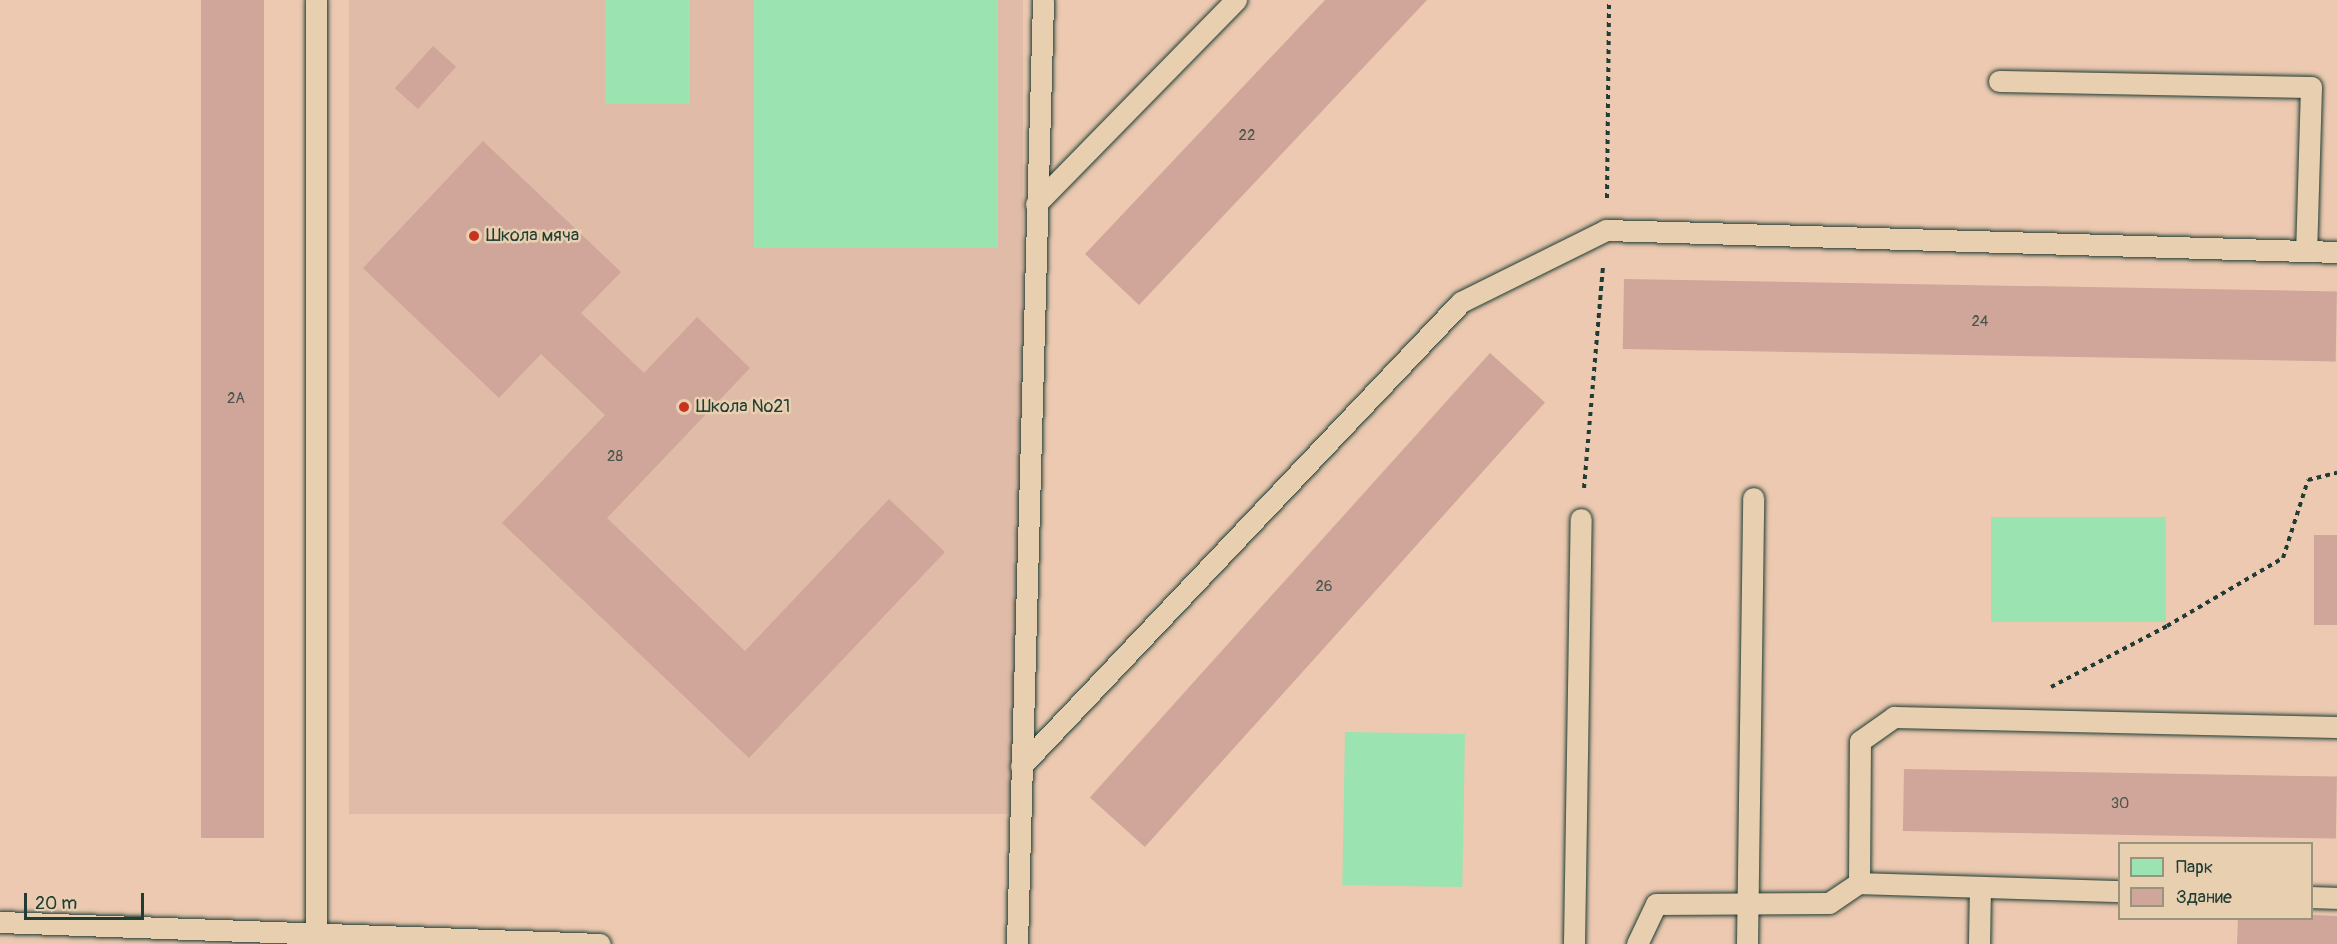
<!DOCTYPE html>
<html>
<head>
<meta charset="utf-8">
<style>
	body { margin:0 }
	#map { position:relative; width:2337px; height:944px; overflow:hidden; background:#ecc9b0; font-family:Pangolin,sans-serif }
	div>[style] { position:absolute }
	[style*='--x'] { left:calc(var(--x)*1px); top:calc(var(--y)*1px); width:calc(var(--w)*1px); rotate:calc(var(--a)*1deg) }
	.built>* { inset:0; background:#e0bba7; transform-origin:0 0 }
	.green>* { inset:0; background:#9be3b0; transform-origin:0 0 }
	.building>* { inset:0; background:#d0a59a; transform-origin:0 0 }
	.path>* { height:4px; margin-top:-2px; transform-origin:0; background:repeating-linear-gradient(90deg,#1f3d34 0 4.5px,transparent 0 9px) }
	.roads { filter:drop-shadow(0 0 2px #1f3d34) drop-shadow(0 0 2px #1f3d34) }
	.service>* { height:21px; margin:-10.5px; padding:0 10.5px; transform-origin:10.5px; border-radius:10.5px; background:#e8cfb0 }
	.dots>* { width:16px; height:16px; translate:-50% -50%; box-sizing:border-box; border:3px solid #e8cfb0; border-radius:50% }
	span { translate:-50% -50%; white-space:nowrap; text-align:center; line-height:1.15; -webkit-text-stroke:5px #e8cfb0; paint-order:stroke }
	.number-label { font-size:15px; color:#4b574e }
	.number-label span { -webkit-text-stroke-width:0 }
	.poi-label { font-size:18px; color:#1f3d34 }
	.left { translate:0 -50%; text-align:left }
	.legend { position:absolute; left:2118px; top:842px; width:195px; height:78px; box-sizing:border-box; background:#e8cfb0; border:2px solid #98957e; margin:0; padding:8px 10px; list-style:none; font-size:18px; color:#1f3d34 }
	.legend li { display:flex; align-items:center; gap:12px; height:30px }
	.legend b { width:30px; border:2px solid #98957e }
	.scale { position:absolute; left:24px; top:893px; width:120px; height:27px; box-sizing:border-box; border:3px solid #1f3d34; border-top:0; padding-left:8px; font-size:18px; line-height:21px; white-space:nowrap; color:#1f3d34; -webkit-text-stroke:4px #e8cfb0; paint-order:stroke }
</style>
</head>
<body>
<div id="map">
	<div class="built">
		<i style="left:349px;top:0;width:674px;height:814px"></i>
	</div>
	<div class="green">
		<i style="left:605px;top:0;width:85px;height:104px"></i>
		<i style="left:754px;top:0;width:244px;height:248px"></i>
		<i style="left:1991px;top:517px;width:175px;height:105px"></i>
		<i style="left:1345px;top:732px;width:120px;height:153px;rotate:1deg"></i>
	</div>
	<div class="building">
		<i style="left:201px;top:0;width:63px;height:838px"></i>
		<i style="clip-path:polygon(1325px 0,1427px 0,1139px 305px,1085px 254px)"></i>
		<i style="left:433px;top:46px;width:31px;height:57px;rotate:42deg"></i>
		<i style="clip-path:polygon(483px 141px,621px 272px,581px 313px,644px 373px,697px 317px,750px 368px,607px 518px,745px 651px,889px 499px,945px 552px,749px 758px,502px 523px,605px 415px,541px 354px,499px 398px,363px 268px)"></i>
		<i style="left:1624px;top:279px;width:713px;height:70px;rotate:1deg"></i>
		<i style="left:1490px;top:353px;width:74px;height:598px;rotate:42deg"></i>
		<i style="left:2314px;top:535px;width:23px;height:90px"></i>
		<i style="left:1904px;top:769px;width:433px;height:62px;rotate:1deg"></i>
		<i style="clip-path:polygon(2312px 915px,2337px 916px,2337px 944px,2237px 944px,2238px 918px,2312px 918px)"></i>
	</div>
	<div class="path">
		<i style="--x:1607;--y:198;--w:198;--a:-89.4"></i>
		<i style="--x:1584;--y:488;--w:224;--a:-85.1"></i>
		<i style="--x:2051;--y:687;--w:131;--a:-27.7"></i>
		<i style="--x:2167;--y:626;--w:134;--a:-30.4"></i>
		<i style="--x:2283;--y:558;--w:82;--a:-72.2"></i>
		<i style="--x:2308;--y:480;--w:30;--a:-14"></i>
	</div>
	<div class="roads">
		<div class="service">
			<i style="--x:316;--y:0;--w:934;--a:90"></i>
			<i style="--x:1999;--y:81;--w:312;--a:1.1"></i>
			<i style="--x:2311;--y:87;--w:164;--a:91.7"></i>
			<i style="--x:1036;--y:204;--w:286;--a:-45.6"></i>
			<i style="--x:1021;--y:766;--w:639;--a:-46.52"></i>
			<i style="--x:1461;--y:302;--w:162;--a:-26.4"></i>
			<i style="--x:1606;--y:230;--w:731;--a:1.72"></i>
			<i style="--x:1859;--y:883;--w:142;--a:-89.6"></i>
			<i style="--x:1860;--y:741;--w:42;--a:-35.2"></i>
			<i style="--x:1894;--y:717;--w:443;--a:1.3"></i>
			<i style="--x:2312;--y:897;--w:25;--a:2"></i>
			<i style="--x:0;--y:922;--w:600;--a:2.1"></i>
			<i style="--x:1017;--y:944;--w:944;--a:-88.42"></i>
			<i style="--x:1574;--y:944;--w:425;--a:-89.1"></i>
			<i style="--x:1637;--y:944;--w:44;--a:-64.6"></i>
			<i style="--x:1656;--y:904;--w:173;--a:-0.3"></i>
			<i style="--x:1829;--y:903;--w:36;--a:-34"></i>
			<i style="--x:1859;--y:883;--w:261;--a:1.8"></i>
			<i style="--x:1747;--y:944;--w:446;--a:-89.2"></i>
			<i style="--x:1979;--y:944;--w:57;--a:-89"></i>
		</div>
	</div>
	<div class="dots">
		<i style="left:474px;top:236px;background:#c8321e"></i>
		<i style="left:684px;top:407px;background:#c8321e"></i>
	</div>
	<div class="number-label">
		<span style="left:1247px;top:136px">22</span>
		<span style="left:1980px;top:322px">24</span>
		<span style="left:236px;top:399px">2А</span>
		<span style="left:615px;top:457px">28</span>
		<span style="left:1324px;top:587px">26</span>
		<span style="left:2120px;top:804px">30</span>
	</div>
	<div class="poi-label">
		<span class="left" style="left:486px;top:236px">Школа мяча</span>
		<span class="left" style="left:696px;top:407px">Школа №21</span>
	</div>
	<ul class="legend">
	<li><b style="height:16px;background:#9be3b0"></b>Парк</li>
	<li><b style="height:16px;background:#d0a59a"></b>Здание</li>
	</ul>
	<div class="scale">20 m</div>
</div>
</body>
</html>
